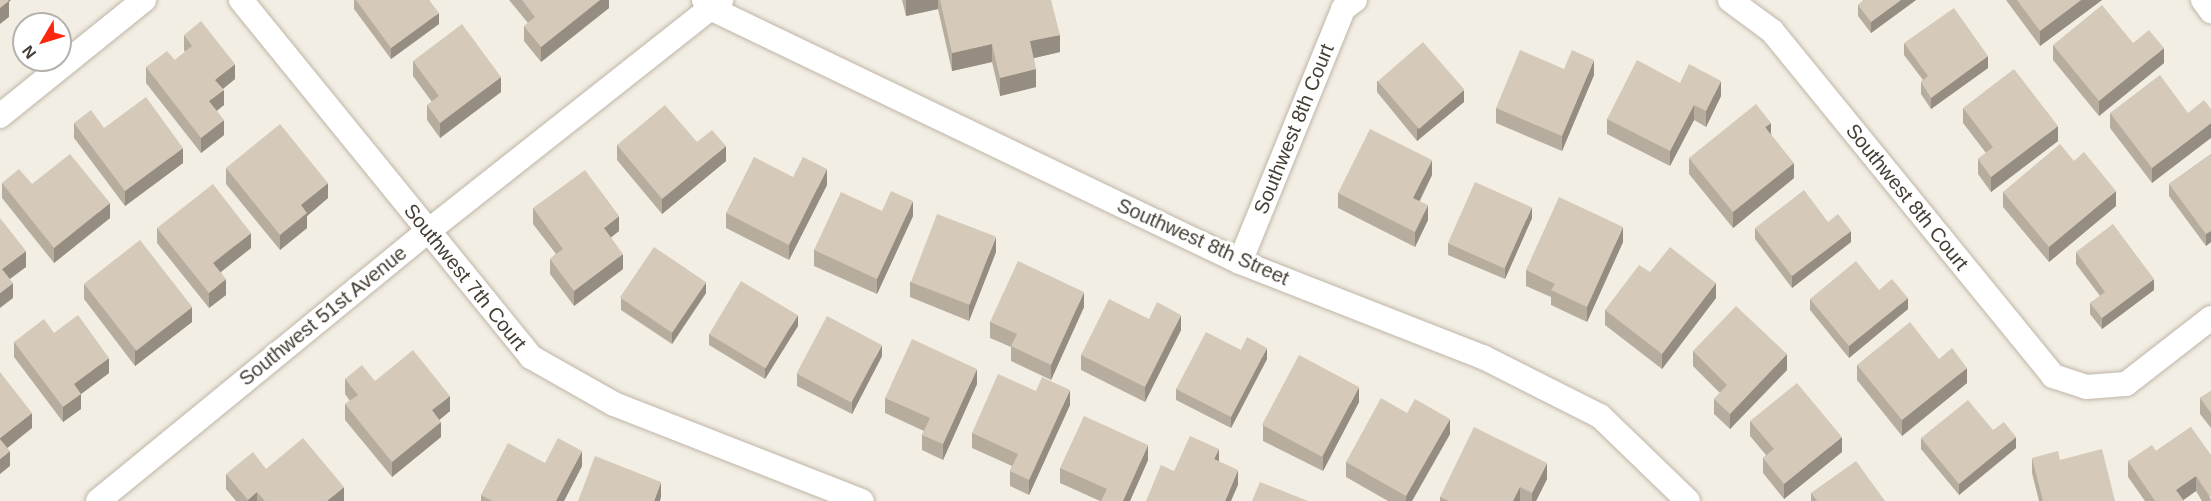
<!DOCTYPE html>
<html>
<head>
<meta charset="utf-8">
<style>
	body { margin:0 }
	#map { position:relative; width:2211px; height:501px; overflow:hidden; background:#f3eee4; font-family:Arial,sans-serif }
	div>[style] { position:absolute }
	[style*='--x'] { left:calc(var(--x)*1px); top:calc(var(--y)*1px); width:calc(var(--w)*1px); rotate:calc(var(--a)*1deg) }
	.roads { filter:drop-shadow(0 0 2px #bfb5a7) drop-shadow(0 0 2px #bfb5a7) }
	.minor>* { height:24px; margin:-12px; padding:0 12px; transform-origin:12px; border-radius:12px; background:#fff }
	.wall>* { inset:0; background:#b7ad9f }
	.shaded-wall>* { inset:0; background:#958d82 }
	.building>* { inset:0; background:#d5c9b9; transform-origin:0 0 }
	span { translate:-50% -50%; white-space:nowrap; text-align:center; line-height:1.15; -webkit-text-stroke:6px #fff; paint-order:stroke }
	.street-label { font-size:20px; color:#463e34 }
	.north { position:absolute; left:12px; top:12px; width:60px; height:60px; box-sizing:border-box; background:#fff; border:2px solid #b5b2ae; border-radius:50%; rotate:232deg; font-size:16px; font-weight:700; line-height:24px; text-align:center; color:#463e34 }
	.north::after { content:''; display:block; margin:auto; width:21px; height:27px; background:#ff260f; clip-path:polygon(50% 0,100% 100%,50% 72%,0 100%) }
</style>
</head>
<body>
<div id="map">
	<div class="roads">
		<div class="minor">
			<i style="--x:241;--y:0;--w:460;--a:50.9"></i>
			<i style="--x:531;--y:357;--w:95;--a:29.5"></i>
			<i style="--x:614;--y:404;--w:266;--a:21.4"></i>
			<i style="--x:704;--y:0;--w:10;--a:53"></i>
			<i style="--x:710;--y:8;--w:588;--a:25.61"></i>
			<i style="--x:1240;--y:262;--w:261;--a:21.4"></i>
			<i style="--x:1483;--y:357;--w:131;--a:26.8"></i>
			<i style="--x:1600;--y:416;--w:122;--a:44"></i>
			<i style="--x:1730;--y:0;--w:52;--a:36.4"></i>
			<i style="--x:1772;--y:31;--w:445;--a:50.8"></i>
			<i style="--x:2053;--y:376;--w:35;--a:18"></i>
			<i style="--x:2086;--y:387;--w:40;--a:-4.3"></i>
			<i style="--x:2126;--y:384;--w:108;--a:-37.8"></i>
			<i style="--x:2203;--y:0;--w:14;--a:54"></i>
			<i style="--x:0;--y:116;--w:185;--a:-38.9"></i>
			<i style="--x:1240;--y:262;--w:273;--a:-67.8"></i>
			<i style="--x:1343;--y:9;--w:15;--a:-37"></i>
			<i style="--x:98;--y:501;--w:425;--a:-39.3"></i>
			<i style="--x:427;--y:232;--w:375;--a:-38.3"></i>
		</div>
	</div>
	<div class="wall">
		<i style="clip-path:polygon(354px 0,429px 0,439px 24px,391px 59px,354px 9px)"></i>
		<i style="clip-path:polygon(509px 0,609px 0,609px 8px,541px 62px,524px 41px,524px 26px,528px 23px)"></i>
		<i style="clip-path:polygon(902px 0,1051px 0,1060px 52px,1034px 58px,1036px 87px,1000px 96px,992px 62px,952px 71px,938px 9px,906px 16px)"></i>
		<i style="clip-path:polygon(1863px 0,1916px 0,1871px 33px,1858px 16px,1858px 5px,1863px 1px)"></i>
		<i style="clip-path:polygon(2006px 0,2102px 0,2040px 46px)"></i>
		<i style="clip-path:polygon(184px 35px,235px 79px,223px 89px,224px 105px,217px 111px,224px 135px,201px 153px,146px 83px,146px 67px,175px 60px,185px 52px,184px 50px)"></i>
		<i style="clip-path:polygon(1904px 43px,1988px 68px,1931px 109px,1921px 94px,1921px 82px,1923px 80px,1904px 55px)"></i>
		<i style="clip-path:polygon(2133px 43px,2164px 63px,2099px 116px,2053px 60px,2053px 45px)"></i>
		<i style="clip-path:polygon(413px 61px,501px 92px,440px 138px,427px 120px,427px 105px,432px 102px,413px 76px)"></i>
		<i style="clip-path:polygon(1564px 69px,1594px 75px,1562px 151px,1496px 123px,1496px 108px)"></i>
		<i style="clip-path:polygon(1377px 81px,1464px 102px,1417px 141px,1377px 92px)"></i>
		<i style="clip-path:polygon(1680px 83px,1721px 96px,1706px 127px,1694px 120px,1670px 166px,1607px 134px,1607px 119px)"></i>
		<i style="clip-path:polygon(1963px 108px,2058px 141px,1991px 192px,1978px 174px,1978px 159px,1986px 153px,1963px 123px)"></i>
		<i style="clip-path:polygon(2110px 113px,2188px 113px,2152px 183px,2110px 128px)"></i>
		<i style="clip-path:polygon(74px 123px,104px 128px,183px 163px,125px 206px,74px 138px)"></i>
		<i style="clip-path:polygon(1771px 134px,1794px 178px,1733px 228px,1689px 174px,1689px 158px)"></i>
		<i style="clip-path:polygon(697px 142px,726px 161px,662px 214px,617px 160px,617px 145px)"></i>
		<i style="clip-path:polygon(2211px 154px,2211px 242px,2206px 246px,2169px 196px,2169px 184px)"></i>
		<i style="clip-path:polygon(2074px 161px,2116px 206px,2049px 262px,2003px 207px,2003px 192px)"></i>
		<i style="clip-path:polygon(226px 168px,328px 198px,307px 216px,307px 228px,280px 250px,226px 184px)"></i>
		<i style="clip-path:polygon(1432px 175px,1420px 201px,1428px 220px,1415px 247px,1338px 208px,1338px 193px)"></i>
		<i style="clip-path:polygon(2px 183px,32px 184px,110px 218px,54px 263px,2px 198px)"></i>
		<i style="clip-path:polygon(827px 185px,789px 260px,726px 228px,726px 213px)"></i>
		<i style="clip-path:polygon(533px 208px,619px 231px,611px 237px,623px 269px,574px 306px,550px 274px,550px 259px,556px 254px,533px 224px)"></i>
		<i style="clip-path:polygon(882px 211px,913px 216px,877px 294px,814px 266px,814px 250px)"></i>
		<i style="clip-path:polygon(1532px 218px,1505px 279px,1448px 255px,1448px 243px)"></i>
		<i style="clip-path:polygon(1828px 222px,1851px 242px,1792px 288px,1755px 239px,1755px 228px)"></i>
		<i style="clip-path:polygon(157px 228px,251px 248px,221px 272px,226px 295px,209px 308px,157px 243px)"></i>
		<i style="clip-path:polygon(1623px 242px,1587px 322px,1551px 305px,1551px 297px,1526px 286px,1526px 270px)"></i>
		<i style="clip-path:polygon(996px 252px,969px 321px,910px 297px,910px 282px)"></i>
		<i style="clip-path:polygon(2076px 252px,2154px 290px,2102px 329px,2090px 314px,2090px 303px,2100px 296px,2076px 264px)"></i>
		<i style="clip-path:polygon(1650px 272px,1716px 298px,1662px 369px,1605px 325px,1605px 310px)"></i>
		<i style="clip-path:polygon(84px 284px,192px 322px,135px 366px,84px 299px)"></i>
		<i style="clip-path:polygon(1879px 290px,1908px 309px,1849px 358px,1810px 310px,1810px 299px)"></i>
		<i style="clip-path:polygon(706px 293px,672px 344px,621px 310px,621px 298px)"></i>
		<i style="clip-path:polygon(1084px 307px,1051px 380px,1011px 361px,1011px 347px,990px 338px,990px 322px)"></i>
		<i style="clip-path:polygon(1149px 319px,1181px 330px,1145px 402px,1081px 370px,1081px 355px)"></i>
		<i style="clip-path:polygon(798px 326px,765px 379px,709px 345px,709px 334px)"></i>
		<i style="clip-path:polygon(54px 333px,109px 373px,81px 394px,81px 409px,63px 422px,14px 357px,14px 342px)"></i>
		<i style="clip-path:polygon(1241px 350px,1267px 359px,1231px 428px,1176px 400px,1176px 389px)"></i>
		<i style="clip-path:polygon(1693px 351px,1787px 370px,1730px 429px,1714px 414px,1714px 399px,1720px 393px,1693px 366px)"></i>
		<i style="clip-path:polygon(882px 356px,852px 414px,797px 386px,797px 374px)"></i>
		<i style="clip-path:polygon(1939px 359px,1967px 383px,1902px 436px,1857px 380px,1857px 365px)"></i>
		<i style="clip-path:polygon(345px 379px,375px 381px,450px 411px,439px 420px,441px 437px,392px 477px,345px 420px,345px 404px,350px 401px,345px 394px)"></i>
		<i style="clip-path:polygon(977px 384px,943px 460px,922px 450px,922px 435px,924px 431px,885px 413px,885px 398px)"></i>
		<i style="clip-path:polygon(2211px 391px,2211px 428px,2200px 414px,2200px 398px)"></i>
		<i style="clip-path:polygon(1359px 402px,1323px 471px,1263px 441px,1263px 425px)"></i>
		<i style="clip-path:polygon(1070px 405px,1029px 495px,1010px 486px,1010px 471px,1012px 466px,972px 448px,972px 433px)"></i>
		<i style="clip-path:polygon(1407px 413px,1450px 434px,1412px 501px,1388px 501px,1346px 477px,1346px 462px)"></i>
		<i style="clip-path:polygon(1750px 421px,1842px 452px,1784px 499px,1763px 473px,1763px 458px,1766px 455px,1750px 436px)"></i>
		<i style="clip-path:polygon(2191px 427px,2211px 501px,2202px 501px,2196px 491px,2183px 500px,2184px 501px,2145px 501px,2128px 477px,2128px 461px,2156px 451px)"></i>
		<i style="clip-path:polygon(1993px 430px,2016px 448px,1959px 495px,1921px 449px,1921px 438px)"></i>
		<i style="clip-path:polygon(2032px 458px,2060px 460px,2115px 501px,2039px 501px,2032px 473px)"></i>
		<i style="clip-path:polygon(1148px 460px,1130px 501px,1100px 501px,1060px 483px,1060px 468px)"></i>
		<i style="clip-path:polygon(545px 463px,582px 466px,564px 501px,481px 501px,481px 495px)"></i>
		<i style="clip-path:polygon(266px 469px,344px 501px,236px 501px,226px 489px,226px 474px)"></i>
		<i style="clip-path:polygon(1547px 479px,1536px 501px,1440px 501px,1440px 497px)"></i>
		<i style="clip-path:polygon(1811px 493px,1885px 501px,1811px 501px)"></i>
	</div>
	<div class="shaded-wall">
		<i style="clip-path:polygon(2px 0,11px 0,9px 2px,9px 17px,0 24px,0 8px)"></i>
		<i style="clip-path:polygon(600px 0,609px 0,609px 8px,541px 62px,541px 47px)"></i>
		<i style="clip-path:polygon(906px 0,938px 0,938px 9px,906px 16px)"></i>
		<i style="clip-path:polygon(1901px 0,1916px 0,1871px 33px,1871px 22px)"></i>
		<i style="clip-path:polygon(2081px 0,2102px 0,2040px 46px,2040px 31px)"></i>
		<i style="clip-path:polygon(439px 13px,439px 24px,391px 59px,391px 48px)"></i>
		<i style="clip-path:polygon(1060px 35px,1060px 52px,1030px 59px,1030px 41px)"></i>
		<i style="clip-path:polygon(992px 44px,992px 62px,952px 71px,952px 53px)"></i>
		<i style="clip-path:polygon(2164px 48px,2164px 63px,2099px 116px,2099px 101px)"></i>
		<i style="clip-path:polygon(1988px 56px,1988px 68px,1931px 109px,1931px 98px)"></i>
		<i style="clip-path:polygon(1594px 60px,1594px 75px,1562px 151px,1562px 136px)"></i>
		<i style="clip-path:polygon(235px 64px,235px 79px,215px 95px,215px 80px)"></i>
		<i style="clip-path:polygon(1036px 69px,1036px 87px,1000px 96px,1000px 78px)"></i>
		<i style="clip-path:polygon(501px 77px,501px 92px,440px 138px,440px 123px)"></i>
		<i style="clip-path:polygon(1721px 81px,1721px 96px,1706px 127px,1706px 111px)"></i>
		<i style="clip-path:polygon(224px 90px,224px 105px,209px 116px,209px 101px)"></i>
		<i style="clip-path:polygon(1464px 90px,1464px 102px,1417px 141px,1417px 129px)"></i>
		<i style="clip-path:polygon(1694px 105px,1694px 120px,1670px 166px,1670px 151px)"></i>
		<i style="clip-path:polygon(224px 120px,224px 135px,201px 153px,201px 138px)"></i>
		<i style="clip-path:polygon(1771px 123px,1771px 138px,1765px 127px)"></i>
		<i style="clip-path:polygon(2211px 123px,2211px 138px,2152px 183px,2152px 168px)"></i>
		<i style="clip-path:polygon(2058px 126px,2058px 141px,1991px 192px,1991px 177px)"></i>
		<i style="clip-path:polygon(726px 146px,726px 161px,662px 214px,662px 199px)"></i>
		<i style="clip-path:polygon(183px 148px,183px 163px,125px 206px,125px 191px)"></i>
		<i style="clip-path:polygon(1432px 160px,1432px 175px,1413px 213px,1413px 198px)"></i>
		<i style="clip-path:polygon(1794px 163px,1794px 178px,1733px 228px,1733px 212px)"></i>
		<i style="clip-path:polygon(827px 169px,827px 185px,789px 260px,789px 245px)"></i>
		<i style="clip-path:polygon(328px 183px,328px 198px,307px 216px,307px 228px,280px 250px,280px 235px,301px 205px)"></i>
		<i style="clip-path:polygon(2116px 191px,2116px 206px,2049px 262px,2049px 247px)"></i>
		<i style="clip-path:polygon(913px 201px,913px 216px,877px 294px,877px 279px)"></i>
		<i style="clip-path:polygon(110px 203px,110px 218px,54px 263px,54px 248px)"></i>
		<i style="clip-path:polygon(1428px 205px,1428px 220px,1415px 247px,1415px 232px)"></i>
		<i style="clip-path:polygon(1532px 207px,1532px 218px,1505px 279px,1505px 268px)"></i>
		<i style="clip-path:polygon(619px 216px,619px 231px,604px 243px,604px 228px)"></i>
		<i style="clip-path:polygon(1623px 227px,1623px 242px,1587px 322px,1587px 307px)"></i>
		<i style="clip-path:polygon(1851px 231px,1851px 242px,1792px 288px,1792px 276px)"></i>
		<i style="clip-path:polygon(2211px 231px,2211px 242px,2206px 246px,2206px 234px)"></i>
		<i style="clip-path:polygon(251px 233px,251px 248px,213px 278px,213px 263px)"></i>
		<i style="clip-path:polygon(996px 237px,996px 252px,969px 321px,969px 305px)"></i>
		<i style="clip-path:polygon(26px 251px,26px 267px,2px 285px,2px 269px)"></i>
		<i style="clip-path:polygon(623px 254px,623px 269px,574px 306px,574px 291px)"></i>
		<i style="clip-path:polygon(226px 279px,226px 295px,209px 308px,209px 293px)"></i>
		<i style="clip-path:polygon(2154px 279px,2154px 290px,2102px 329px,2102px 318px)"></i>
		<i style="clip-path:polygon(706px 282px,706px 293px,672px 344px,672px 332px)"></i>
		<i style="clip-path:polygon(13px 283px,13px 298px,0 308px,0 293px)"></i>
		<i style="clip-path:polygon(1716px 283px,1716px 298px,1662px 369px,1662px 354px)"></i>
		<i style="clip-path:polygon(1084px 292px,1084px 307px,1051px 380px,1051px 365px)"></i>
		<i style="clip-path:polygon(1908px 298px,1908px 309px,1849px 358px,1849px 346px)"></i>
		<i style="clip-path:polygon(192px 307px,192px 322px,135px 366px,135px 351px)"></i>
		<i style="clip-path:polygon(798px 315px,798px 326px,765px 379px,765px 368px)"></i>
		<i style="clip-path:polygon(1181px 315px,1181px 330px,1145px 402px,1145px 387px)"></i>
		<i style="clip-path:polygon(882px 345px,882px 356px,852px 414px,852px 402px)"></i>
		<i style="clip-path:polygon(1267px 348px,1267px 359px,1231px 428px,1231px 417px)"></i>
		<i style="clip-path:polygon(1787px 354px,1787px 370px,1730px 429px,1730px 414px)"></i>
		<i style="clip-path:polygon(109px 358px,109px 373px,81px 394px,81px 409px,63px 422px,63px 407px,74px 384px)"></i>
		<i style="clip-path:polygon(1967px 368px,1967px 383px,1902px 436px,1902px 420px)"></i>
		<i style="clip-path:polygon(977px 369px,977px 384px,943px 460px,943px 444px)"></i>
		<i style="clip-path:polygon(1359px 387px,1359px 402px,1323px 471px,1323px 456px)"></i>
		<i style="clip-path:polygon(1070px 390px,1070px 405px,1029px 495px,1029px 480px)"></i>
		<i style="clip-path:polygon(450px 396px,450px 411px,432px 426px,432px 410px)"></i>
		<i style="clip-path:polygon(32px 413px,32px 428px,0 454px,0 438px)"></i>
		<i style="clip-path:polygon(1450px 419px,1450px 434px,1412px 501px,1406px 501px,1406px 496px)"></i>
		<i style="clip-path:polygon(441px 422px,441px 437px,392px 477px,392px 462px)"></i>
		<i style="clip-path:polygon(1842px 437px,1842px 452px,1784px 499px,1784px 484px)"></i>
		<i style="clip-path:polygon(2016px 437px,2016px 448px,1959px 495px,1959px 484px)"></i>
		<i style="clip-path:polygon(1148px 445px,1148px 460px,1130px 501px,1123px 501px)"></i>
		<i style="clip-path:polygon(1219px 449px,1219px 464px,1214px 459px)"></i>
		<i style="clip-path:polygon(10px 451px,10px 466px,0 474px,0 459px)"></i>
		<i style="clip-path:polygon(582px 451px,582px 466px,564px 501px,556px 501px)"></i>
		<i style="clip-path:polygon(1547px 463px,1547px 479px,1536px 501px,1532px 501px,1532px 493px)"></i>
		<i style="clip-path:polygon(1238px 470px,1238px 485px,1231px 501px,1225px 501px)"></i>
		<i style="clip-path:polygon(2196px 476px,2196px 491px,2182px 501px,2176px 490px)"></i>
		<i style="clip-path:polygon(661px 482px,661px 497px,660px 501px,654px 501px)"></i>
		<i style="clip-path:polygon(344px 487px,344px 501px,327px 501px)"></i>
		<i style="clip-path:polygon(1520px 487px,1520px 501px,1513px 501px)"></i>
		<i style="clip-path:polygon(257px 492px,257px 501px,248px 501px,248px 500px)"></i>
	</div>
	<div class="building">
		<i style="clip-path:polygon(0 0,8px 0,9px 1px,0 8px)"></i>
		<i style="clip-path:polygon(356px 0,429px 0,439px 13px,391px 48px)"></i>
		<i style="clip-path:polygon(522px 0,600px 0,541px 47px,524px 26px,535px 17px)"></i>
		<i style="clip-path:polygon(940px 0,1051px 0,1060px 35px,1030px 41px,1036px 69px,1000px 78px,992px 44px,952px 53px)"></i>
		<i style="clip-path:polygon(1864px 0,1901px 0,1871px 22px,1858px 5px)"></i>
		<i style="clip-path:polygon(2017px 0,2081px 0,2040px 31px)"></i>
		<i style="clip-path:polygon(2102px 5px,2133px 43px,2149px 30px,2164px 48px,2099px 101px,2053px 45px)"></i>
		<i style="clip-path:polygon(1954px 8px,1988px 56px,1931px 98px,1921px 82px,1928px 76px,1904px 43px)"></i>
		<i style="clip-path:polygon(201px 21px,235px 64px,215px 80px,224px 90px,209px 101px,224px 120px,201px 138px,146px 67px,167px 51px,175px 60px,192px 46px,184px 35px)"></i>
		<i style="clip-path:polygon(462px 24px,501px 77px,440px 123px,427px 105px,439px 96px,413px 61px)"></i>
		<i style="left:1423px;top:42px;width:63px;height:60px;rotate:49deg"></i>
		<i style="clip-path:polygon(1520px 50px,1564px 69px,1572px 50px,1594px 60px,1562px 136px,1496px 108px)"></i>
		<i style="clip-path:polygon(1637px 60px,1680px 83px,1689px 64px,1721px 81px,1706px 111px,1694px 105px,1670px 151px,1607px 119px)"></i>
		<i style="clip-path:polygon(2014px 69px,2058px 126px,1991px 177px,1978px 159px,1993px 147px,1963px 108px)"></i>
		<i style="clip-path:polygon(2160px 75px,2188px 113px,2204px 100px,2211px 109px,2211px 123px,2152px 168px,2110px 113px)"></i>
		<i style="clip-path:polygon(146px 97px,183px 148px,125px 191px,74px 123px,91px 110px,104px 128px)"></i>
		<i style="clip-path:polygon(1756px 104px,1771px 123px,1765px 127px,1794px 163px,1733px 212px,1689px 158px)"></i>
		<i style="clip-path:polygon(665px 105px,697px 142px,712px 130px,726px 146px,662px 199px,617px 145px)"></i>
		<i style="clip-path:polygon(280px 124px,328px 183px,301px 205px,307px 213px,280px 235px,226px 168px)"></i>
		<i style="clip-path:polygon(1370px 129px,1432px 160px,1413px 198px,1428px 205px,1415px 232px,1338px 193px)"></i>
		<i style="clip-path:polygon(2060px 144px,2074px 161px,2084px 152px,2116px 191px,2049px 247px,2003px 192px)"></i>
		<i style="clip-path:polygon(70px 154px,110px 203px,54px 248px,2px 183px,19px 169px,32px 184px)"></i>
		<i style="clip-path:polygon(2211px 154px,2211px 231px,2206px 234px,2169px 184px)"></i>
		<i style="clip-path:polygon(754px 157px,793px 177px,803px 157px,827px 169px,789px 245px,726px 213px)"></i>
		<i style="clip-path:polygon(585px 170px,619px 216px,604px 228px,623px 254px,574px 291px,550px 259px,563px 249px,533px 208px)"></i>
		<i style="left:1475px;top:182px;width:62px;height:67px;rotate:24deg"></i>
		<i style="clip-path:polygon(213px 184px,251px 233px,213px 263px,226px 279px,209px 293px,157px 228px)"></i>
		<i style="clip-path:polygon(1804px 190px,1828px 222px,1838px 214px,1851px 231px,1792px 276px,1755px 228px)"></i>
		<i style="clip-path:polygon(891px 191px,913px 201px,877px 279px,814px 250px,841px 192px,882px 211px)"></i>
		<i style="clip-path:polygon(1559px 197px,1623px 227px,1587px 307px,1551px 290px,1555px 284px,1526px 270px)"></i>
		<i style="left:937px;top:214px;width:63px;height:73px;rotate:21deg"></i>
		<i style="clip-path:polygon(0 218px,26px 251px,2px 269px,13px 283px,0 293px)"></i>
		<i style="clip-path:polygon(2113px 224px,2154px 279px,2102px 318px,2090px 303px,2105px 292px,2076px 252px)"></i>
		<i style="left:140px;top:240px;width:85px;height:71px;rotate:52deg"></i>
		<i style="left:654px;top:247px;width:63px;height:61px;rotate:34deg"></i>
		<i style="clip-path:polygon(1670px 247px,1716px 283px,1662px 354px,1605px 310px,1639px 265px,1650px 272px)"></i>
		<i style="clip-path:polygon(1018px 261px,1084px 292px,1051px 365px,1011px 346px,1017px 334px,990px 322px)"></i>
		<i style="clip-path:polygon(1856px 261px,1879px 290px,1892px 279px,1908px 298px,1849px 346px,1810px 299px)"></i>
		<i style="left:741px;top:281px;width:66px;height:62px;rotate:31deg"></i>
		<i style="clip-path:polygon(1109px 299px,1149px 319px,1157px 302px,1181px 315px,1145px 387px,1081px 355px)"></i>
		<i style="clip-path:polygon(1736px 306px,1787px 354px,1730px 414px,1714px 399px,1727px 385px,1693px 351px)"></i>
		<i style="clip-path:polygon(78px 315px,109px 358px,74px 384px,81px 394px,63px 407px,14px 342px,44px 319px,54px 333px)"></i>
		<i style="left:827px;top:316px;width:62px;height:65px;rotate:28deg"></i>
		<i style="clip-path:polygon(1910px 322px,1939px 359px,1952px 348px,1967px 368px,1902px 420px,1857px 365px)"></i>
		<i style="clip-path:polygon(1206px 332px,1241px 350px,1247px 337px,1267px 348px,1231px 417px,1176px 389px)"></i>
		<i style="clip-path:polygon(912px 339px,977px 369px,943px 444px,922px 435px,930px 418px,885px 398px)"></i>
		<i style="clip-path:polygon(413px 350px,450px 396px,432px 410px,441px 422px,392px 462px,345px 404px,358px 395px,345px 379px,362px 365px,375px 381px)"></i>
		<i style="left:1299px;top:355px;width:68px;height:79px;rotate:28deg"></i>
		<i style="clip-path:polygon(0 372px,32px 413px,0 438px)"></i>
		<i style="clip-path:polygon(998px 374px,1036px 391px,1042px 377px,1070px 390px,1029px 480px,1010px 471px,1018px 454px,972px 433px)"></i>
		<i style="clip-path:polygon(1797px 383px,1842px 437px,1784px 484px,1763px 458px,1774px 449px,1750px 421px)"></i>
		<i style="clip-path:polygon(2211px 391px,2211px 413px,2200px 398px)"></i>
		<i style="clip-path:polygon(1381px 398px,1407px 413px,1415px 399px,1450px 419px,1406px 496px,1346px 462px)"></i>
		<i style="clip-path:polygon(1968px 400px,1993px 430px,2004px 422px,2016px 437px,1959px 484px,1921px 438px)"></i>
		<i style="clip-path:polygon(1084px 416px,1148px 445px,1123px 501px,1101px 501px,1107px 489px,1060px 468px)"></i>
		<i style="clip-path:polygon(1474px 427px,1547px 463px,1532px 493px,1520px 487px,1513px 501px,1449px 501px,1440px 497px)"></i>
		<i style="clip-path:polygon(2191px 427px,2211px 455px,2211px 496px,2210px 497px,2196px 476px,2176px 490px,2184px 501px,2155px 501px,2128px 461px,2152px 445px,2156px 451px)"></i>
		<i style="clip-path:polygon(1190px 436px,1219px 449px,1214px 459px,1238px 470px,1225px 501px,1146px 501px,1161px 465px,1174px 471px)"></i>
		<i style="clip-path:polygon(303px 438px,344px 487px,327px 501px,265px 501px,257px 492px,248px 500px,226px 474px,253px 452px,266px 469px)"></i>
		<i style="clip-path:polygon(558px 438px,582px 451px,556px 501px,492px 501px,481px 495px,508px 443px,545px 463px)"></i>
		<i style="clip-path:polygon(0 439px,10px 451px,0 459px)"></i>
		<i style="clip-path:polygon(2102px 449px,2115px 501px,2043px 501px,2032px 458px,2058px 451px,2060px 460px)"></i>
		<i style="clip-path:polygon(595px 456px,661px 482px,654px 501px,578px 501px)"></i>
		<i style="clip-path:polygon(1856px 461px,1885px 501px,1817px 501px,1811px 493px)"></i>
		<i style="clip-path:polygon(1260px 482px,1308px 501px,1252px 501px)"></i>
	</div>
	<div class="street-label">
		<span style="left:1294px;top:129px;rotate:-68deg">Southwest 8th Court</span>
		<span style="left:1907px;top:197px;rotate:51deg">Southwest 8th Court</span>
		<span style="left:1203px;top:242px;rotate:24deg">Southwest 8th Street</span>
		<span style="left:465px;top:277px;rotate:51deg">Southwest 7th Court</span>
		<span style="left:323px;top:316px;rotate:-39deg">Southwest 51st Avenue</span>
	</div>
	<div class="north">N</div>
</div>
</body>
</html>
